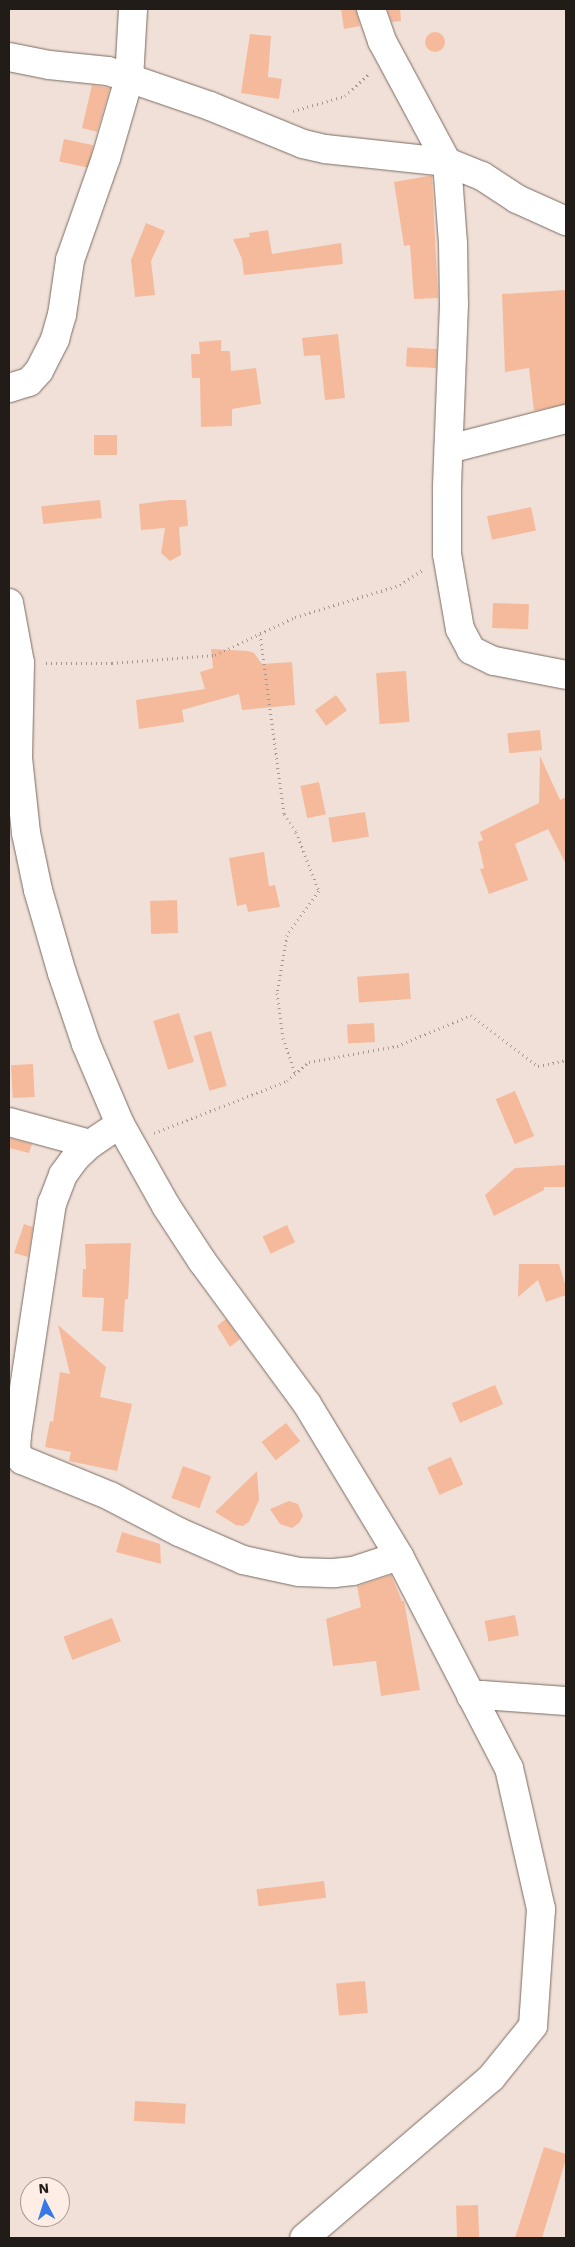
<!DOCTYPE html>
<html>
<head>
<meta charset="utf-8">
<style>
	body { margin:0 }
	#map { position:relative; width:575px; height:2247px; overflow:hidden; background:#f1e0d7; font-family:"Work Sans",sans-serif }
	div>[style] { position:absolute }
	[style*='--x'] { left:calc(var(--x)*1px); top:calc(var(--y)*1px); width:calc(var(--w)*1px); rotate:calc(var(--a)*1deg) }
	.building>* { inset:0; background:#f5ba9b; transform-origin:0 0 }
	.round { border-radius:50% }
	.path>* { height:3px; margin-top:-1.5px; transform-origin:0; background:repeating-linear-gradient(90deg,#a59891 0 1px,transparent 0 5px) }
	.roads { filter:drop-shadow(0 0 1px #7a6b63) drop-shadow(0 0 1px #7a6b63) }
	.minor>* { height:28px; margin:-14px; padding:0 14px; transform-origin:14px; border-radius:14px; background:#fff }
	span { translate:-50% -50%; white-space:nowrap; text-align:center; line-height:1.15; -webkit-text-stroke:4px #feede4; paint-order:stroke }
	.frame { position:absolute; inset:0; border:10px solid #221c19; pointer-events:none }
	.north { position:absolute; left:20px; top:2177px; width:50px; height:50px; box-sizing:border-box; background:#feede4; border:1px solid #a69993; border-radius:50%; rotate:355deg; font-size:14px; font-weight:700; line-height:20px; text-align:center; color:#221c19 }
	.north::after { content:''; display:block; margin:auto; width:18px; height:22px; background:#3578e6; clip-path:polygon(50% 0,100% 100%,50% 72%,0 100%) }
</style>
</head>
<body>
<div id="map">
	<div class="building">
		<i style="clip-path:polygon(341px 9px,356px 9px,360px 26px,344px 29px)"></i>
		<i style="clip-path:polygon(387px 9px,400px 9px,401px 21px,392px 22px)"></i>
		<i class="round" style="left:425px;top:32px;width:20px;height:20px"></i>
		<i style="clip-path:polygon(250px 34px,271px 36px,268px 77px,282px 79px,279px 99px,241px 93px)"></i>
		<i style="clip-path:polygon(92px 85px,110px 88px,97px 132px,82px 128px)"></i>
		<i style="left:64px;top:139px;width:30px;height:23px;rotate:12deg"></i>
		<i style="clip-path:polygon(428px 176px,432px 176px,438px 298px,414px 299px,410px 245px,404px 246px,394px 182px)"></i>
		<i style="clip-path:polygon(146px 223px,165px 231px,151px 261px,155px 295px,135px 297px,131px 260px)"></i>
		<i style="clip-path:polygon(268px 230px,272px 254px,341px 243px,343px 264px,244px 275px,242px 259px,233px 239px,250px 237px,249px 233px)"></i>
		<i style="clip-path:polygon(566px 290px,566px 404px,534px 411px,529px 368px,505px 372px,502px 294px)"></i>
		<i style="clip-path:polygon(338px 334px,345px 398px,325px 400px,320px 355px,304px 356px,302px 338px)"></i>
		<i style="clip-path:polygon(221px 340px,221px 351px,230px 351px,231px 371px,256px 368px,261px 404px,232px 409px,232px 426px,201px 427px,200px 378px,192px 378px,191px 354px,200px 354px,199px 342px)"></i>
		<i style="left:437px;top:349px;width:19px;height:30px;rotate:93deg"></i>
		<i style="left:94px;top:435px;width:23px;height:20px"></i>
		<i style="left:100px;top:500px;width:18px;height:59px;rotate:84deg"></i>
		<i style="clip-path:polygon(170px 500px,186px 500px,188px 526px,179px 527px,181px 555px,170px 561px,161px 553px,165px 528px,141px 530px,139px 504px)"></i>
		<i style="left:531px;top:507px;width:24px;height:45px;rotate:78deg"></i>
		<i style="left:493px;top:603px;width:36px;height:25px;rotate:2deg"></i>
		<i style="clip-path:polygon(211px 649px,248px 651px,254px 653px,262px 664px,292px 662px,295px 705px,242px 710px,239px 694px,182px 710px,184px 722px,139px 729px,136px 700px,205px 689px,200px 672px,213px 668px)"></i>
		<i style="left:406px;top:671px;width:51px;height:30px;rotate:86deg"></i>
		<i style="left:336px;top:695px;width:19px;height:26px;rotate:54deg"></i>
		<i style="left:540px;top:730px;width:20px;height:33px;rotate:84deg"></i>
		<i style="clip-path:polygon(540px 756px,560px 800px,566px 797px,566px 864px,548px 829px,515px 844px,528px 880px,489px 894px,480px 869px,484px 868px,478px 842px,483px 840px,480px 832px,539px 803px)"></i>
		<i style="left:319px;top:782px;width:33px;height:19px;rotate:78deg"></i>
		<i style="left:365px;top:812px;width:25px;height:37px;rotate:81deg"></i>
		<i style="clip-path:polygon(264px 852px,269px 886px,275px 885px,280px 907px,248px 912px,246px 904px,237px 906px,229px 858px)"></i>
		<i style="left:177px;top:900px;width:33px;height:27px;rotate:88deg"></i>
		<i style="left:409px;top:973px;width:26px;height:52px;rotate:86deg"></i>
		<i style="left:179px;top:1013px;width:51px;height:27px;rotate:73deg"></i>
		<i style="left:374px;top:1023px;width:19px;height:27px;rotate:87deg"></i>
		<i style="left:211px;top:1031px;width:57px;height:18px;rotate:74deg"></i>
		<i style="left:33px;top:1064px;width:33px;height:22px;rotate:87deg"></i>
		<i style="left:515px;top:1091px;width:49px;height:21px;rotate:67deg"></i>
		<i style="clip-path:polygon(9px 1138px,32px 1144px,29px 1153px,9px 1148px)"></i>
		<i style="clip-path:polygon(566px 1165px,566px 1187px,544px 1187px,544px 1190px,494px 1216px,485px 1195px,515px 1168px)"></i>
		<i style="clip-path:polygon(24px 1224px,33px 1227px,28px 1257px,14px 1253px)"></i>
		<i style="left:287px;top:1225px;width:19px;height:27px;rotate:65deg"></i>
		<i style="clip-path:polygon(131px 1243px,128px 1299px,125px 1299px,123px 1332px,102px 1331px,104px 1298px,82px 1297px,83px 1269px,86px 1269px,85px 1244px)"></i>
		<i style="clip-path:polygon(519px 1264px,559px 1264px,566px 1287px,566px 1295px,546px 1302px,538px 1280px,518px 1297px)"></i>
		<i style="clip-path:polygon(226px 1319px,240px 1339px,230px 1347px,217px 1326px)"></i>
		<i style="clip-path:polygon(58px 1325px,106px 1367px,100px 1397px,132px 1404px,117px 1471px,69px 1461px,71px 1452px,45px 1447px,50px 1421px,53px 1422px,60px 1372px,70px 1374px)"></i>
		<i style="left:495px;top:1385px;width:21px;height:47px;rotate:67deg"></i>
		<i style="left:286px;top:1423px;width:23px;height:31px;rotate:52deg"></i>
		<i style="left:451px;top:1457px;width:30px;height:26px;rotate:66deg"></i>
		<i style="left:183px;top:1466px;width:30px;height:34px;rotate:20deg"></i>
		<i style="clip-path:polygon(257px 1471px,259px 1500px,249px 1522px,243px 1526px,236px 1525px,215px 1512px)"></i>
		<i style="clip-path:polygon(289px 1501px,298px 1504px,303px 1516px,299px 1523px,292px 1528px,280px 1524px,270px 1509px)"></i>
		<i style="clip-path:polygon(122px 1532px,160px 1544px,161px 1564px,116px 1552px)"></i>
		<i style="clip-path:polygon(391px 1575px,402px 1601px,404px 1601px,420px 1690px,381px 1696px,376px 1661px,333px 1666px,326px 1619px,361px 1607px,357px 1586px)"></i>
		<i style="left:515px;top:1615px;width:21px;height:31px;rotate:79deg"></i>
		<i style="left:112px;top:1618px;width:25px;height:52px;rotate:69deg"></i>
		<i style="left:324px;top:1881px;width:17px;height:68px;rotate:83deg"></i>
		<i style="left:365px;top:1981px;width:32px;height:29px;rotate:85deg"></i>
		<i style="left:135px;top:2101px;width:51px;height:20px;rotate:3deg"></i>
		<i style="clip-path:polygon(544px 2147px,566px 2154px,566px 2159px,542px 2238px,515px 2238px)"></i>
		<i style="left:478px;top:2205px;width:33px;height:22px;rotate:88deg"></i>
	</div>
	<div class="path">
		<i style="--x:293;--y:111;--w:54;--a:-16.1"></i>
		<i style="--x:345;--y:96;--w:34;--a:-43"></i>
		<i style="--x:260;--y:634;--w:182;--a:82.4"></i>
		<i style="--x:284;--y:814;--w:22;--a:56"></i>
		<i style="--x:296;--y:832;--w:63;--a:68.7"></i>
		<i style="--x:319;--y:891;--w:54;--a:126"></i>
		<i style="--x:287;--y:935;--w:59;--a:99.8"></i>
		<i style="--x:277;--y:993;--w:45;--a:82.4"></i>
		<i style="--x:283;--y:1038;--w:37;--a:71"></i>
		<i style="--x:46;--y:663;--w:66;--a:0"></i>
		<i style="--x:112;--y:663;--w:103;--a:-4.4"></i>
		<i style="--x:215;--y:655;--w:89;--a:-25.4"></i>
		<i style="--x:295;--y:617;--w:110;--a:-16.9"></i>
		<i style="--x:400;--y:585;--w:29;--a:-34"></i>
		<i style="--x:154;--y:1133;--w:143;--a:-21.4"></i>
		<i style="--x:287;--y:1081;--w:29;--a:-41"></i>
		<i style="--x:309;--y:1062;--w:89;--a:-10.3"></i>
		<i style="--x:397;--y:1046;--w:80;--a:-22.7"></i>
		<i style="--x:471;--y:1015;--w:84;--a:37.3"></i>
		<i style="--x:538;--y:1066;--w:29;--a:-12"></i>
	</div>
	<div class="roads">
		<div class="minor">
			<i style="--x:371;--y:9;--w:34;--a:71"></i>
			<i style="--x:382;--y:41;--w:137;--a:61.8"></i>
			<i style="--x:447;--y:162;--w:81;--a:85.8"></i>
			<i style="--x:453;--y:243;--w:61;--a:89.1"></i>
			<i style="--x:454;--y:304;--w:185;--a:92.2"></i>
			<i style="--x:447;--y:489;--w:65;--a:90"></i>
			<i style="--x:447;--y:554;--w:76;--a:80.2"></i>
			<i style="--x:460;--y:629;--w:24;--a:62"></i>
			<i style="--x:471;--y:650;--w:25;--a:26"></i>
			<i style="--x:494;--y:661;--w:73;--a:11"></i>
			<i style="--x:9;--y:57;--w:41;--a:11.3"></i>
			<i style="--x:49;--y:65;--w:59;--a:5.8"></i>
			<i style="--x:108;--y:71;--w:108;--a:18.9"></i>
			<i style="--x:210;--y:106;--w:100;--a:22.2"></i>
			<i style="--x:303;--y:144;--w:23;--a:13"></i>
			<i style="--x:325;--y:149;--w:123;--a:6.1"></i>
			<i style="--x:447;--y:162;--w:38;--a:22"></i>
			<i style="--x:482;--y:176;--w:42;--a:33.3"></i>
			<i style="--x:517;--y:199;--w:54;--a:24.2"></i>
			<i style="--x:9;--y:388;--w:21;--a:-17"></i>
			<i style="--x:29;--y:382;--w:15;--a:-48"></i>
			<i style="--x:39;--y:371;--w:36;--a:-63"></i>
			<i style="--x:55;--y:339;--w:25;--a:-74"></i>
			<i style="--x:62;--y:315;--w:56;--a:-81.7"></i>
			<i style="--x:70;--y:260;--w:108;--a:-70.6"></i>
			<i style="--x:106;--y:158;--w:82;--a:-73.8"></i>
			<i style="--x:129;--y:79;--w:70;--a:-86.7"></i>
			<i style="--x:449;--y:449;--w:121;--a:-14.4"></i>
			<i style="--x:9;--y:603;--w:61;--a:79.6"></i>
			<i style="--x:20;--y:663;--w:95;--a:91.2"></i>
			<i style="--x:18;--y:758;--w:75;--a:83.9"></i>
			<i style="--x:26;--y:833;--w:58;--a:78.1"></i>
			<i style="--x:38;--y:890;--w:86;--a:73.9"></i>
			<i style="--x:62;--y:973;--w:75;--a:71.3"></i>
			<i style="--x:86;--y:1044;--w:87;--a:67"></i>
			<i style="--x:120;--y:1124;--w:94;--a:60.7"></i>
			<i style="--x:166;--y:1206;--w:66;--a:56.8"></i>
			<i style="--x:202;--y:1261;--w:177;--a:53.7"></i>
			<i style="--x:307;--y:1404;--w:178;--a:58.8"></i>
			<i style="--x:399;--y:1556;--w:239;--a:62.6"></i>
			<i style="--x:509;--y:1768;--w:145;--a:77.2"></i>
			<i style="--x:541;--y:1909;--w:117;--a:93.9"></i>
			<i style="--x:533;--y:2026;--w:67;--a:128.9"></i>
			<i style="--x:491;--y:2078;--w:246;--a:139.4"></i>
			<i style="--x:9;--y:1122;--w:84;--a:15.2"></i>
			<i style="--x:120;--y:1124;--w:36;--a:146"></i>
			<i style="--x:90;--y:1144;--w:19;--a:137"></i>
			<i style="--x:76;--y:1157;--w:22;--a:126"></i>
			<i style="--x:63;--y:1175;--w:30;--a:111"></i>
			<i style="--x:52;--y:1203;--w:235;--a:98.6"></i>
			<i style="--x:17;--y:1435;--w:16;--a:94"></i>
			<i style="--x:16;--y:1451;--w:11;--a:56"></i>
			<i style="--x:22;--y:1460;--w:95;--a:22.2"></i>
			<i style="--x:110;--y:1496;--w:78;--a:27.6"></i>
			<i style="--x:179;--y:1532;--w:70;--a:23.6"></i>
			<i style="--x:243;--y:1560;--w:57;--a:12.1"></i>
			<i style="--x:299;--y:1572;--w:35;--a:2"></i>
			<i style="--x:334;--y:1573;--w:19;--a:-6"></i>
			<i style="--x:353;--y:1571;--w:48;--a:-18.1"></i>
			<i style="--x:471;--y:1696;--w:11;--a:-5"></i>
			<i style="--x:482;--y:1695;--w:84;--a:4.1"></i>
		</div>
	</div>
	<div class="frame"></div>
	<div class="north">N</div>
</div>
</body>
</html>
